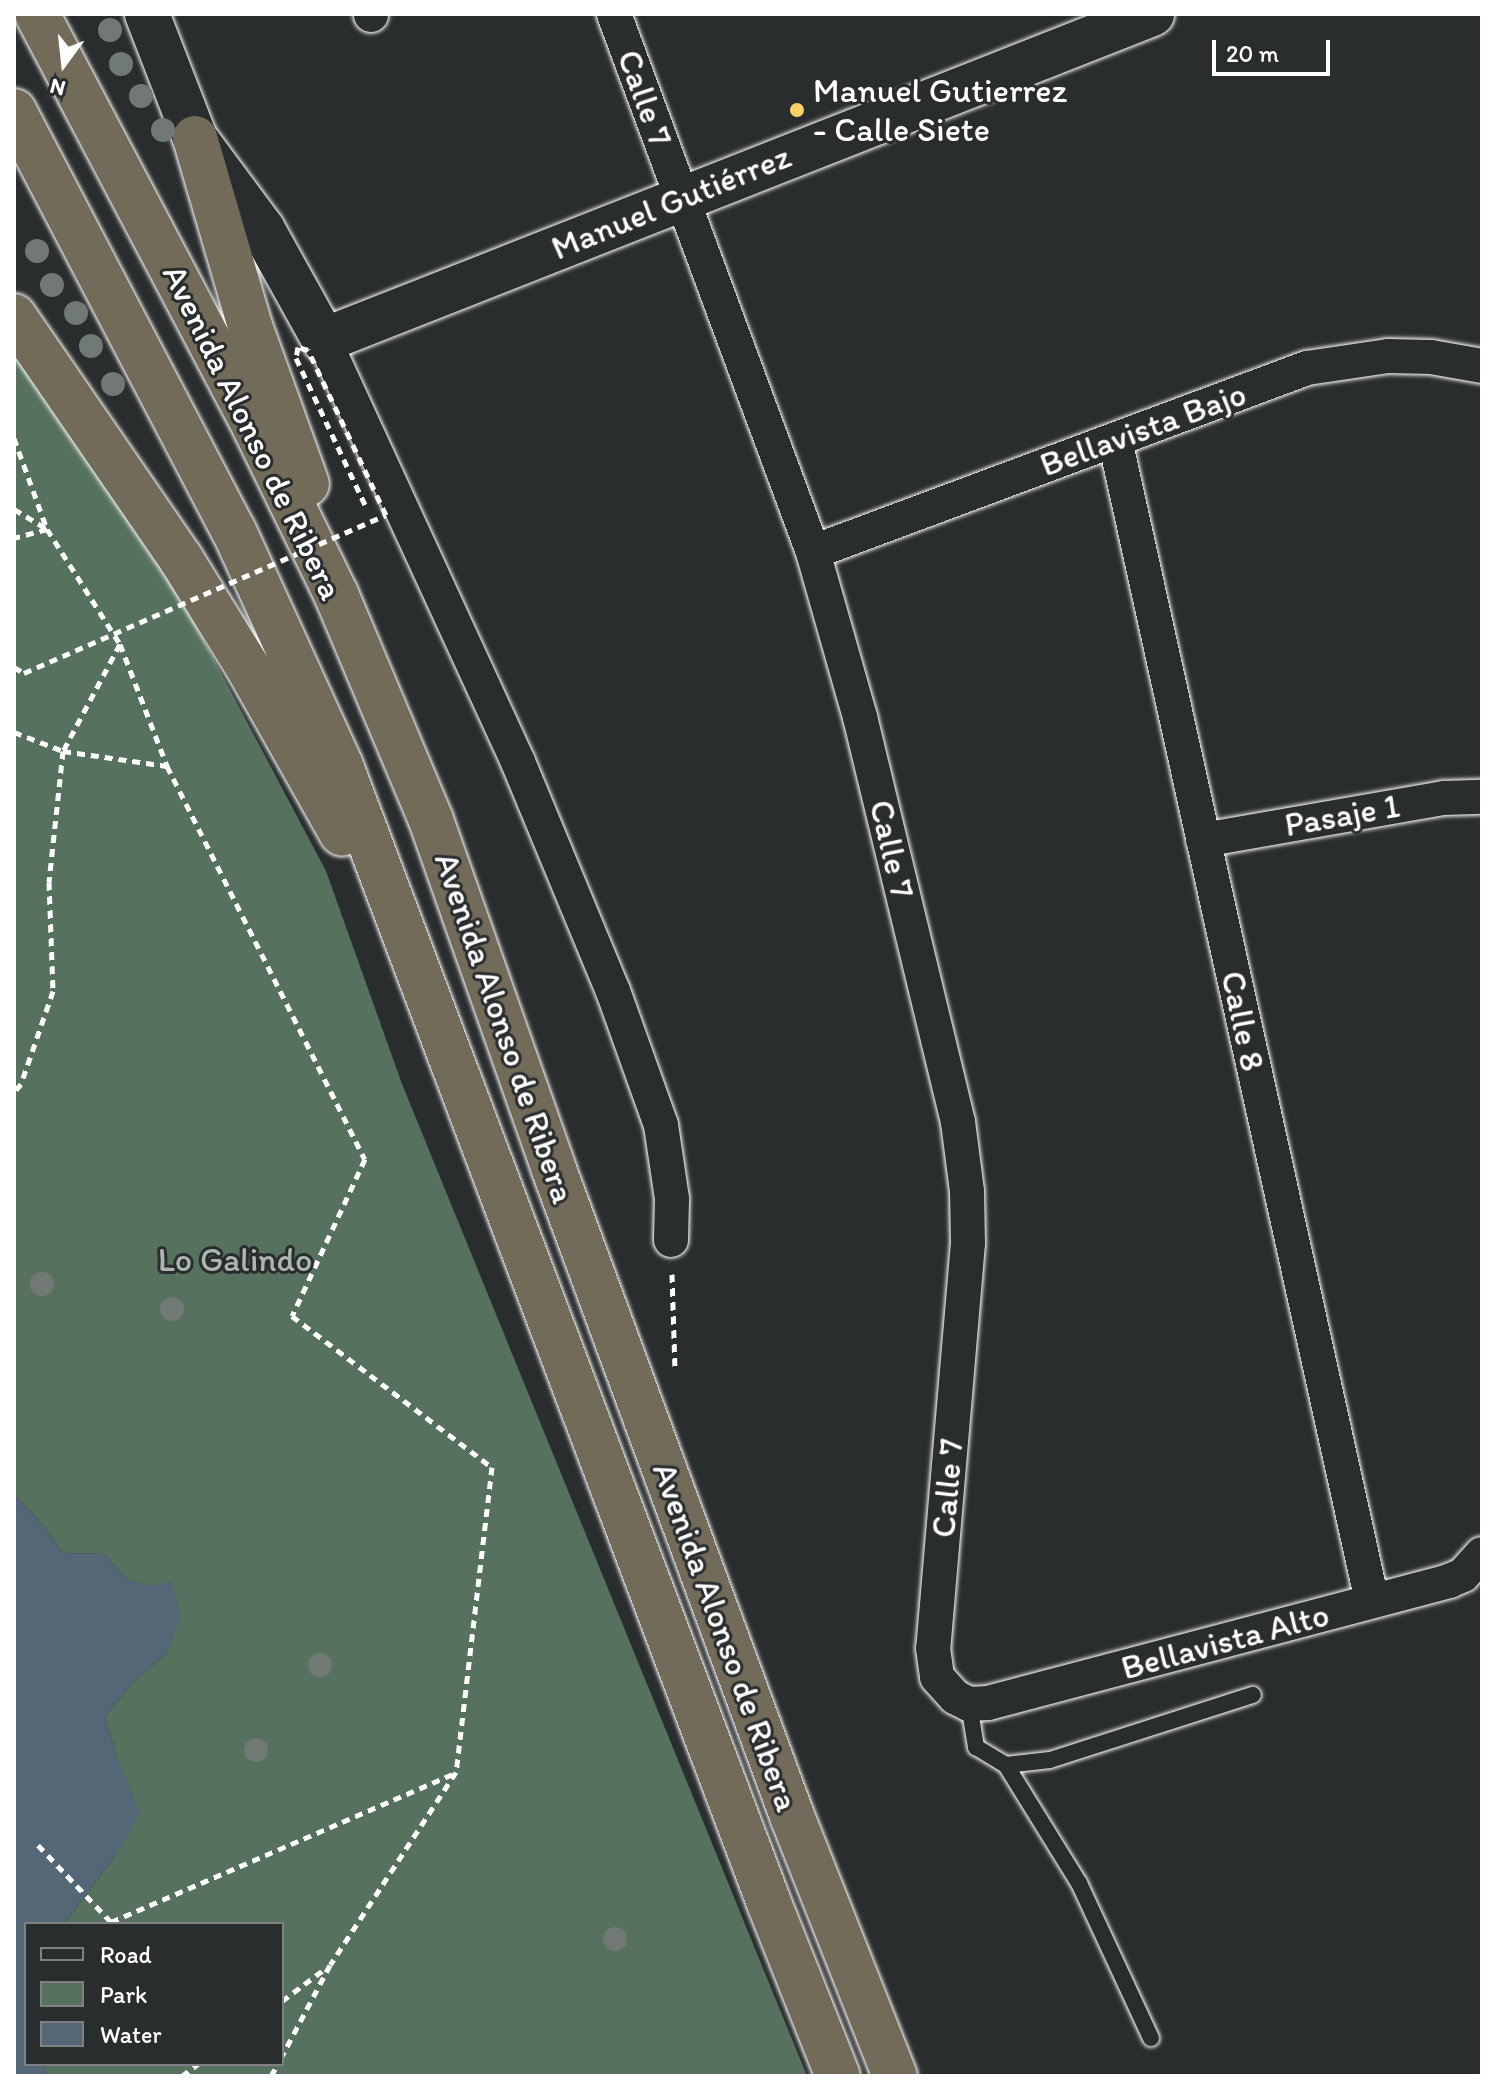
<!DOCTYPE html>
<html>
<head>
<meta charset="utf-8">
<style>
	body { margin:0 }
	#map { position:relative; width:1496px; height:2090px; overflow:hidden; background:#2a2d2e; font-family:Itim,sans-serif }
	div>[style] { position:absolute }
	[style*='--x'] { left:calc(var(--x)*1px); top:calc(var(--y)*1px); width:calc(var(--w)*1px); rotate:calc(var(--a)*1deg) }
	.green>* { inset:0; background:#57715f }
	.water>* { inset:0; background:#536776 }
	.path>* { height:5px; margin-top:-2.5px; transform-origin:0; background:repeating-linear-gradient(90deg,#fff 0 8px,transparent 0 14px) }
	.roads { filter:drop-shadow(0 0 2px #fff) drop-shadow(0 0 2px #fff) }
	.lane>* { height:16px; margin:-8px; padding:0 8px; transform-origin:8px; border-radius:8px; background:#2a2d2e }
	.street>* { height:34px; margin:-17px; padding:0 17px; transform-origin:17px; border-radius:17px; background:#2a2d2e }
	.secondary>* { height:44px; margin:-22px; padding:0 22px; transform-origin:22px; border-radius:22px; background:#2a2d2e }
	.highway>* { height:44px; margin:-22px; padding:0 22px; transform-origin:22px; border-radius:22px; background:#726b5a }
	.path-bridge>* { height:5px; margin-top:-2.5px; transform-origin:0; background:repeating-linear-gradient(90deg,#fff 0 8px,transparent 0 14px) }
	.trees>* { width:24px; height:24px; margin:-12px; border-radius:50%; background:#717975 }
	.dots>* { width:22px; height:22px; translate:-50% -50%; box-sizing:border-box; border:4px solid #2a2d2e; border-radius:50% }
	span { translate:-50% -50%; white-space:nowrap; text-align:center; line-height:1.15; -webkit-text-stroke:6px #2a2d2e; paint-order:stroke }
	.poi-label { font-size:34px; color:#fff }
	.left { translate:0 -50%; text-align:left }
	.street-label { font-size:34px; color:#fff }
	.park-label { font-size:34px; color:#abb8af }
	.frame { position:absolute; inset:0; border:16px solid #fff; pointer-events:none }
	.legend { position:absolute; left:24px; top:1922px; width:260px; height:144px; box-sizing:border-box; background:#2a2d2e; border:2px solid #7f8182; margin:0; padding:10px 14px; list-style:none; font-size:24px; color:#fff }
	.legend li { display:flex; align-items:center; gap:16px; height:40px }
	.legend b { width:40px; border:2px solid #7f8182 }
	.north { position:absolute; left:24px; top:24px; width:80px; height:80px; -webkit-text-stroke:6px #2a2d2e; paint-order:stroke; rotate:195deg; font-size:22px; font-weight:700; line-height:32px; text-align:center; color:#fff }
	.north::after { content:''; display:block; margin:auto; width:28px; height:36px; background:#fff; clip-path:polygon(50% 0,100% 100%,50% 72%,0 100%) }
	.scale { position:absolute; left:1212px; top:40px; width:118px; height:36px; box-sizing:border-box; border:4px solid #fff; border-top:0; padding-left:10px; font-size:24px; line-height:28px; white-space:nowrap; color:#fff; -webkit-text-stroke:6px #2a2d2e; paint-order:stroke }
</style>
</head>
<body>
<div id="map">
	<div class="green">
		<i style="clip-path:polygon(14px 342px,149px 537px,326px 871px,402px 1084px,807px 2076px,46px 2076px,44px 2064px,282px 2064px,282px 1924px,64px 1924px,115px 1856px,118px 1761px,105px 1717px,133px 1682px,167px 1653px,172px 1582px,152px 1587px,128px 1580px,104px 1554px,63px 1553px,37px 1518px,14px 1495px)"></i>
	</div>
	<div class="water">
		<i style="clip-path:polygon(14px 1495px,37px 1518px,63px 1553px,104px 1554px,128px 1580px,152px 1586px,172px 1582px,181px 1619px,167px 1653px,133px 1682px,105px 1717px,118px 1761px,141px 1813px,115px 1856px,64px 1924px,26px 1924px,26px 2064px,44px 2064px,46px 2076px,14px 2076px)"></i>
	</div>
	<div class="path">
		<i style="--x:14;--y:438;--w:97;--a:70.1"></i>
		<i style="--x:47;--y:529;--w:34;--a:165"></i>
		<i style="--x:14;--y:509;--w:39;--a:31"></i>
		<i style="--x:47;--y:529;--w:136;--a:57.6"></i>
		<i style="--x:120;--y:644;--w:131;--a:68.9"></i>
		<i style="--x:167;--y:766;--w:440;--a:63.3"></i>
		<i style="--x:365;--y:1159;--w:173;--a:114.9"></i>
		<i style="--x:292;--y:1316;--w:251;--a:37.1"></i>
		<i style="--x:492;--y:1467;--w:307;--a:96.7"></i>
		<i style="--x:456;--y:1772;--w:230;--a:123.1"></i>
		<i style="--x:330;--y:1965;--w:103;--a:117.8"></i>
		<i style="--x:120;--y:644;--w:121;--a:118"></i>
		<i style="--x:63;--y:751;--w:105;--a:8.2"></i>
		<i style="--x:14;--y:667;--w:12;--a:31"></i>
		<i style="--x:14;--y:732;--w:53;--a:21.2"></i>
		<i style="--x:63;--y:751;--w:132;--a:96.1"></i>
		<i style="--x:49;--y:882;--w:109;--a:87.9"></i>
		<i style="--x:53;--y:991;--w:98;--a:109"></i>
		<i style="--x:21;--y:1084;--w:11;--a:131"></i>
		<i style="--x:672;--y:1274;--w:94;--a:88.2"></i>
		<i style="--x:38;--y:1845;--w:106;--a:46.5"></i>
		<i style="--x:111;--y:1922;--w:375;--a:-23.4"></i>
		<i style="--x:282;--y:2001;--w:55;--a:-36.9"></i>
		<i style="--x:182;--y:2076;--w:20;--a:-37"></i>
		<i style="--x:271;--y:2076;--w:14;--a:-60"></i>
	</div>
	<div class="roads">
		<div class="lane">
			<i style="--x:969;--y:1704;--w:44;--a:80.8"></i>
			<i style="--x:976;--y:1747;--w:35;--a:31"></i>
			<i style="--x:1006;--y:1765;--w:44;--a:-6.5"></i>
			<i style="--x:1050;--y:1760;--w:213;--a:-17.8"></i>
			<i style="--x:1006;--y:1765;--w:139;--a:58.3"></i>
			<i style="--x:1079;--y:1883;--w:171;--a:65.1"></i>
		</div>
		<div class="street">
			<i style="--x:371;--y:14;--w:1;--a:90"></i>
			<i style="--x:614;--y:14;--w:574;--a:69.7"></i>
			<i style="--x:813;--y:552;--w:172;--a:74.1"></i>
			<i style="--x:860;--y:717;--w:417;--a:76.4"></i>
			<i style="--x:958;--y:1122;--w:70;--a:82.6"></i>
			<i style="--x:967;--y:1191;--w:52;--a:88.9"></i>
			<i style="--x:968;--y:1243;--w:407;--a:94.9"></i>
			<i style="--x:933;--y:1648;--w:29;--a:82"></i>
			<i style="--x:937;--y:1677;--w:27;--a:48"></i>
			<i style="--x:955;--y:1697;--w:16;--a:27"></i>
			<i style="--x:969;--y:1704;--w:19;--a:-3"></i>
			<i style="--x:988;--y:1703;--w:477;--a:-14.8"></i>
			<i style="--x:1449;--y:1581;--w:15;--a:-23"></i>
			<i style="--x:1463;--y:1575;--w:28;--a:-48"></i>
			<i style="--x:324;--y:340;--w:464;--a:65.3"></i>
			<i style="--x:518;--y:762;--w:248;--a:67.5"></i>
			<i style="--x:613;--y:991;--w:142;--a:70.3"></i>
			<i style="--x:661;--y:1125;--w:75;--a:81.5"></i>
			<i style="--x:672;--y:1199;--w:41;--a:91.4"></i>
			<i style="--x:1115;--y:440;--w:1189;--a:77.52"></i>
			<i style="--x:813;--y:552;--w:527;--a:-20.43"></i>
			<i style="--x:1307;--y:368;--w:82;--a:-8.4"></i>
			<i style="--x:1388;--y:356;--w:43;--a:1.3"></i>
			<i style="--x:1431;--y:357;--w:52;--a:10"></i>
			<i style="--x:1203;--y:840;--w:245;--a:-9.9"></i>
			<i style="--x:1444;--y:798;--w:38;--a:-2"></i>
		</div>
		<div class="secondary">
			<i style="--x:147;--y:14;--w:133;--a:68.8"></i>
			<i style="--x:195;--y:138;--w:114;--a:53.5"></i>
			<i style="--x:263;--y:230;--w:126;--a:61"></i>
			<i style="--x:324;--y:340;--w:890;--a:-21.49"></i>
		</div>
		<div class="highway">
			<i style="--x:37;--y:14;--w:468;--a:62.2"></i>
			<i style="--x:255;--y:428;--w:185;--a:64"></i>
			<i style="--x:336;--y:594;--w:245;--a:67.2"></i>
			<i style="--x:431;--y:820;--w:368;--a:70.6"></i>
			<i style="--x:553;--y:1167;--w:692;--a:69.78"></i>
			<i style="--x:792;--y:1816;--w:280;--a:68.4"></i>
			<i style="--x:14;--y:111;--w:474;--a:62.4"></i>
			<i style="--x:234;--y:531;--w:258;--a:65.5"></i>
			<i style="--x:341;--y:766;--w:1215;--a:69.37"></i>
			<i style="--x:769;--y:1903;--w:186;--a:68.3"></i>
			<i style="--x:195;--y:138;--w:196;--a:73.7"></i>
			<i style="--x:250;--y:326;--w:168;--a:70.2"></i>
			<i style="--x:14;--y:316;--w:295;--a:55.5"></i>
			<i style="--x:181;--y:559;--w:129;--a:58.3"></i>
			<i style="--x:249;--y:669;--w:189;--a:60.6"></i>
		</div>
	</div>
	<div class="path-bridge">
		<i style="--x:24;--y:673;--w:395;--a:-23.6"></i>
		<i style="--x:386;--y:515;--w:183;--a:-115.3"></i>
		<i style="--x:308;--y:350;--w:10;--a:-163"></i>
		<i style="--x:298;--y:347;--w:11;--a:100"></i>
		<i style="--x:296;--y:358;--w:167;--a:64.8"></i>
	</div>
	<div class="trees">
		<i style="left:110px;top:30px"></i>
		<i style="left:121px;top:64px"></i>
		<i style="left:141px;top:96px"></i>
		<i style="left:163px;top:130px"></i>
		<i style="left:37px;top:251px"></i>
		<i style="left:52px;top:285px"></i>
		<i style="left:76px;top:313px"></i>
		<i style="left:91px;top:346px"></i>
		<i style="left:113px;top:384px"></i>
		<i style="left:42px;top:1284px"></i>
		<i style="left:172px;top:1309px"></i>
		<i style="left:320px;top:1665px"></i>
		<i style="left:256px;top:1750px"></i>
		<i style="left:615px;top:1939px"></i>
	</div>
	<div class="dots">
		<i style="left:797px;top:110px;background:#ffd166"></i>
	</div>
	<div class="poi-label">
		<span class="left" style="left:813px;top:110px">Manuel Gutierrez<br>- Calle Siete</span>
	</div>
	<div class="street-label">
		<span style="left:645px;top:98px;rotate:70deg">Calle 7</span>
		<span style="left:671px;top:202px;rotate:-22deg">Manuel Gutiérrez</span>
		<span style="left:1143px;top:429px;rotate:-20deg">Bellavista Bajo</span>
		<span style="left:253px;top:432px;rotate:64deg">Avenida Alonso de Ribera</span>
		<span style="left:1342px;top:815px;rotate:-10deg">Pasaje 1</span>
		<span style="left:892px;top:849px;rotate:77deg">Calle 7</span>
		<span style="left:1243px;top:1021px;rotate:78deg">Calle 8</span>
		<span style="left:505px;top:1028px;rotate:71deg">Avenida Alonso de Ribera</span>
		<span style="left:947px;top:1488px;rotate:-85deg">Calle 7</span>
		<span style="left:726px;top:1637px;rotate:70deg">Avenida Alonso de Ribera</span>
		<span style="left:1225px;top:1641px;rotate:-15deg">Bellavista Alto</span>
	</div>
	<div class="park-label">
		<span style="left:235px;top:1260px">Lo Galindo</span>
	</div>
	<div class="frame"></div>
	<ul class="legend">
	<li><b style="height:10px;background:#2a2d2e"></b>Road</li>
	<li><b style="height:22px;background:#57715f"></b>Park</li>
	<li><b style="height:22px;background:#536776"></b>Water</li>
	</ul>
	<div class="north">N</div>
	<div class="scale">20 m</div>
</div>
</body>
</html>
